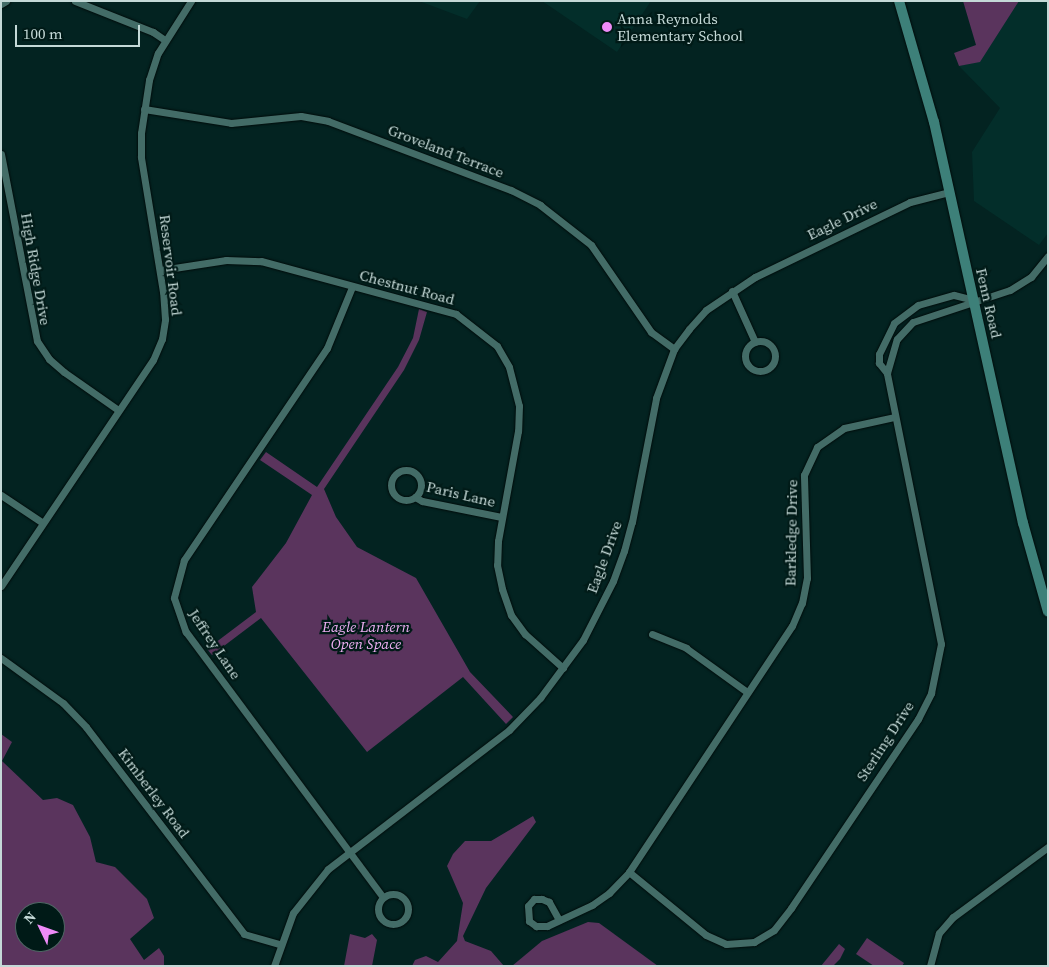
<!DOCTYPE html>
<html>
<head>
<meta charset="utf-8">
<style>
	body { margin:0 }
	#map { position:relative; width:1049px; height:967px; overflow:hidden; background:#032321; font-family:"Source Serif 4",serif }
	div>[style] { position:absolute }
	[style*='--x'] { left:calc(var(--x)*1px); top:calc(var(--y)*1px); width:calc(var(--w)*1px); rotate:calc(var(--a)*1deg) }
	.built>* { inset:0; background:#032e2a }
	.green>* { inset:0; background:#5a345d }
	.roads { filter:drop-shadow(0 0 1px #000b0a) drop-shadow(0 0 1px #000b0a) }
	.street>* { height:7px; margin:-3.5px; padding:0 3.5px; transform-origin:3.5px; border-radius:3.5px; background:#436c67 }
	.street>.ring { margin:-3.5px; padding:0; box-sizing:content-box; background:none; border:7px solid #436c67; border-radius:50% }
	.secondary>* { height:10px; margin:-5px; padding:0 5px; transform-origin:5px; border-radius:5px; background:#3d8079 }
	.dots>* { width:14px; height:14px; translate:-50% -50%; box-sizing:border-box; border:2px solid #001a17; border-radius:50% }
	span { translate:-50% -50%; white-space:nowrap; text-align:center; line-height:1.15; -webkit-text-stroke:4.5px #001a17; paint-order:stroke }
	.poi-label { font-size:15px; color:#c4d9d7 }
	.left { translate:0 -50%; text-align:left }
	.street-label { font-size:15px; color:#c4d9d7 }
	.park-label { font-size:15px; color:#edaff3; font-style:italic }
	.frame { position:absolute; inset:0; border:2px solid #c4d9d7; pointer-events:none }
	.north { position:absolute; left:15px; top:902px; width:50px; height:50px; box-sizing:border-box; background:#001a17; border:1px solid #4e6664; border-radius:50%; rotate:312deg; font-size:14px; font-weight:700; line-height:20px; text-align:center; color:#c4d9d7 }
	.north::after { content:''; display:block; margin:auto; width:18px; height:22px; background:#ee8bf8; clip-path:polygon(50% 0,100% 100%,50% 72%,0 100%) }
	.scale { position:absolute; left:15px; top:25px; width:125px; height:22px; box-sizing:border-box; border:2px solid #c4d9d7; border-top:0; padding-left:6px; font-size:15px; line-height:18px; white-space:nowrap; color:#c4d9d7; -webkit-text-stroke:4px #001a17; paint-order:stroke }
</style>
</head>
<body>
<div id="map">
	<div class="built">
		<i style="clip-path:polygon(419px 1px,480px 1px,467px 19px)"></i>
		<i style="clip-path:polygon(542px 1px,651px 1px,617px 52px)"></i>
		<i style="clip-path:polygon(1019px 1px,1048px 1px,1048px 233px,1039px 245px,974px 201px,972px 152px,1000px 108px,959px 66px,980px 61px)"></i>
	</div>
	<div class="green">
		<i style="clip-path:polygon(963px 1px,1019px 1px,980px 62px,959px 66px,954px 53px,976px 45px)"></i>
		<i style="clip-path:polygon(419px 309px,427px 312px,419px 340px,404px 370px,324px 489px,336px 517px,357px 547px,416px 578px,470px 672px,513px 717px,506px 724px,463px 677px,367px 752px,261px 618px,212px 655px,207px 649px,256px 612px,252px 587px,286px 543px,312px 495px,260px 460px,266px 452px,317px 487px,398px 367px,413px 338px)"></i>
		<i style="clip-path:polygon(evenodd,1px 734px,12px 742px,2px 761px,43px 800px,57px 798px,73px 805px,90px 837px,96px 862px,115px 867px,147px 899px,154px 918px,130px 939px,144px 960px,159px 948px,164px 956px,164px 966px,1px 966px,1px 734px,25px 912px,55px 912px,55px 942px,25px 942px,25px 912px)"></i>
		<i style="clip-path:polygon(533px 816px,536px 822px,486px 888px,463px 936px,465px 941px,491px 951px,504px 966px,412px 966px,415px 960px,426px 956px,438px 962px,457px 941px,463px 903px,447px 866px,453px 854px,465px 841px,491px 841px)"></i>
		<i style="clip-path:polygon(588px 922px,599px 923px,658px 966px,512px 966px,542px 941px)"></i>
		<i style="clip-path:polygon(350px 934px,365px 938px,372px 934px,377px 940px,372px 966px,344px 966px)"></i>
		<i style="clip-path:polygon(867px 938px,904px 963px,902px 966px,874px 966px,856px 954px)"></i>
		<i style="clip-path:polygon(839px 944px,845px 949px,840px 959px,833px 966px,821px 966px)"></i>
	</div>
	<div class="roads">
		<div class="street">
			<i style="--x:75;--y:1;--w:84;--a:21.7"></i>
			<i style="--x:153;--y:32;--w:14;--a:34"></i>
			<i style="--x:1;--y:4;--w:6;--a:-31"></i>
			<i style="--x:144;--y:109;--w:88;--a:9.1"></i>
			<i style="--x:231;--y:123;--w:70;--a:-5.7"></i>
			<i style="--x:301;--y:116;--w:27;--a:10"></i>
			<i style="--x:328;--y:121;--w:196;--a:20.7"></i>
			<i style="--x:511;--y:190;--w:33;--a:27"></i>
			<i style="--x:540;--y:205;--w:65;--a:38.1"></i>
			<i style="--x:591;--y:245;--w:106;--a:55.4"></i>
			<i style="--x:651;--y:332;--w:29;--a:36"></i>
			<i style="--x:1;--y:154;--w:190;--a:79.1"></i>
			<i style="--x:37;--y:341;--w:22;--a:56"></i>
			<i style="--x:49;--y:359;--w:20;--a:41"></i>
			<i style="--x:64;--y:372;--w:66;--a:35.1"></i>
			<i style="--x:161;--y:270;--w:66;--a:-8.7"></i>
			<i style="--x:226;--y:260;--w:35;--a:2"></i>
			<i style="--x:261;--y:261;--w:202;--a:15.2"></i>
			<i style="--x:456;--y:314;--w:52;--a:38"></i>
			<i style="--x:497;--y:346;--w:24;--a:60"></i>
			<i style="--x:509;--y:367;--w:40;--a:75.6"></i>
			<i style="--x:519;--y:406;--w:25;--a:92"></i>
			<i style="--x:518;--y:431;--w:112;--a:100.3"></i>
			<i style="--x:498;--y:541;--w:24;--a:92"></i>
			<i style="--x:497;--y:565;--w:25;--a:78"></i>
			<i style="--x:502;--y:589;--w:28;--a:71"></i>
			<i style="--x:511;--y:615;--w:24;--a:54"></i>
			<i style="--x:525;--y:634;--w:51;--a:41.8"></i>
			<i style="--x:352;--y:287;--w:66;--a:112.3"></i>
			<i style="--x:327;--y:348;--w:256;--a:124"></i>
			<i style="--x:184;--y:560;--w:39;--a:105"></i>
			<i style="--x:174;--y:598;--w:36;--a:71"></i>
			<i style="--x:186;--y:632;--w:330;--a:53.4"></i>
			<i style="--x:732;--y:291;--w:56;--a:65.7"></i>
			<i class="ring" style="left:745px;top:341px;width:23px;height:23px"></i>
			<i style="--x:887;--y:373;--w:35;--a:-74"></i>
			<i style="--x:897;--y:339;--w:23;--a:-47"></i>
			<i style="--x:913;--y:322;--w:102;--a:-18.3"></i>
			<i style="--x:1010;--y:290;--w:25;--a:-32"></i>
			<i style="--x:1031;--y:277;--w:27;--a:-51"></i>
			<i class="ring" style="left:391px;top:470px;width:23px;height:23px"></i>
			<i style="--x:1;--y:495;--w:50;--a:33.7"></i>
			<i style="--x:415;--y:497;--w:8;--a:30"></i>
			<i style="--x:422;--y:501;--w:81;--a:11.4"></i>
			<i style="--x:1;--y:586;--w:272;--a:-56.1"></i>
			<i style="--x:153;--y:360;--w:23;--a:-67"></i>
			<i style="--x:162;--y:339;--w:20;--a:-81"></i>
			<i style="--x:165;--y:319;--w:27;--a:-94"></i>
			<i style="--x:163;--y:292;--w:137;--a:-99.3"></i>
			<i style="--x:141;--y:157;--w:24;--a:-90"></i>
			<i style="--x:141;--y:133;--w:54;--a:-81.4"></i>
			<i style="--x:149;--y:80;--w:28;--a:-72"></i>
			<i style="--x:158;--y:53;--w:62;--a:-57.6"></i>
			<i style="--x:652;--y:634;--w:37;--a:22"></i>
			<i style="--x:686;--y:648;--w:75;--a:35.8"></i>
			<i style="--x:1;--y:658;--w:77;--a:36"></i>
			<i style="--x:63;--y:703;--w:33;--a:46"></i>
			<i style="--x:86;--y:727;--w:260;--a:52.6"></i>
			<i style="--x:244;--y:934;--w:36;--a:16"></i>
			<i style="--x:629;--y:872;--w:99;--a:39.3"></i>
			<i style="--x:706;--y:935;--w:22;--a:24"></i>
			<i style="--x:726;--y:944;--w:28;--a:-4"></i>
			<i style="--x:754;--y:942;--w:23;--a:-31"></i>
			<i style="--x:774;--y:930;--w:28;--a:-52"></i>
			<i style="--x:791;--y:908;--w:228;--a:-56.1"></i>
			<i style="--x:918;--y:719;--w:29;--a:-63"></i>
			<i style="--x:931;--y:693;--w:50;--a:-78.5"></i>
			<i style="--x:941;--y:644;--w:276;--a:-101.3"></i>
			<i style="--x:887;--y:373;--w:13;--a:-129"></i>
			<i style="--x:879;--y:363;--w:9;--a:-90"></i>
			<i style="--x:879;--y:354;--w:34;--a:-64"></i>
			<i style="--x:894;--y:323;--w:30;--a:-37"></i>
			<i style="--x:918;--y:305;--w:37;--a:-16"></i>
			<i style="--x:954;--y:295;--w:21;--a:14"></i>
			<i class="ring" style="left:378px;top:894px;width:23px;height:23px"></i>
			<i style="--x:559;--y:920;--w:21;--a:-119"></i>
			<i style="--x:549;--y:902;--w:8;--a:-157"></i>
			<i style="--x:542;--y:899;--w:8;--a:180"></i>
			<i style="--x:534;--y:899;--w:9;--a:131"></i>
			<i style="--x:528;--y:906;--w:15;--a:86"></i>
			<i style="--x:529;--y:921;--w:9;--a:36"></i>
			<i style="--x:536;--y:926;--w:11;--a:0"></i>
			<i style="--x:547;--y:926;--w:50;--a:-25"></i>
			<i style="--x:592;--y:905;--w:21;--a:-35"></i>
			<i style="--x:609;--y:893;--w:29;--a:-46"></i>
			<i style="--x:629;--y:872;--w:295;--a:-56.5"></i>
			<i style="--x:792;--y:626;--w:25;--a:-67"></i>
			<i style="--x:802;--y:603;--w:25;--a:-79"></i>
			<i style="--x:807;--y:578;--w:103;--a:-91.7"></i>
			<i style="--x:804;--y:475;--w:31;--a:-65"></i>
			<i style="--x:817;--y:447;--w:33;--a:-35"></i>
			<i style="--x:844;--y:428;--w:51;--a:-12.4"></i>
			<i style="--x:274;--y:966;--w:56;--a:-70.3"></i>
			<i style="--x:293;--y:913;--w:56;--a:-51.5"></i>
			<i style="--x:328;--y:869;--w:228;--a:-37.5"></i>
			<i style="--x:509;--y:730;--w:45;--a:-45.9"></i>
			<i style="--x:540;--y:698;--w:72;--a:-53.4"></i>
			<i style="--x:583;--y:640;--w:66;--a:-63"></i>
			<i style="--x:613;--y:581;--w:32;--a:-70"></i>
			<i style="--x:624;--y:551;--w:30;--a:-75"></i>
			<i style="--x:632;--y:522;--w:126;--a:-79"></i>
			<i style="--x:656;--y:398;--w:52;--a:-69.8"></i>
			<i style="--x:674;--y:349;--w:25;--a:-53"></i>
			<i style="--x:689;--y:329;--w:25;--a:-48"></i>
			<i style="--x:706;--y:310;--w:59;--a:-34"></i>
			<i style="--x:755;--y:277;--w:172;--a:-25.8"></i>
			<i style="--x:910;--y:202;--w:40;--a:-14.4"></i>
			<i style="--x:930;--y:966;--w:34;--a:-75"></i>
			<i style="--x:939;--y:933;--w:21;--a:-49"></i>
			<i style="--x:953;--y:917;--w:118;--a:-36.4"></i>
		</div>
		<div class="secondary">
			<i style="--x:899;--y:1;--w:126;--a:73.9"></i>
			<i style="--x:934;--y:122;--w:411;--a:77.5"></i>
			<i style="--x:1023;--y:523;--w:92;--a:74.3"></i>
		</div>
	</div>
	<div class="dots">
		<i style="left:607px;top:27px;background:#ee8bf8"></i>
	</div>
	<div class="poi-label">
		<span class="left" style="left:617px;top:27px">Anna Reynolds<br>Elementary School</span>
	</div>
	<div class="street-label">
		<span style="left:446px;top:151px;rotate:21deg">Groveland Terrace</span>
		<span style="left:842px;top:219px;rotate:-26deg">Eagle Drive</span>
		<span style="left:171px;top:265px;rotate:83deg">Reservoir Road</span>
		<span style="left:36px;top:269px;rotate:80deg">High Ridge Drive</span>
		<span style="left:407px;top:287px;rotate:15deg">Chestnut Road</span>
		<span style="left:989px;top:303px;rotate:77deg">Fenn Road</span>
		<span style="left:461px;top:494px;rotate:13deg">Paris Lane</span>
		<span style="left:791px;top:533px;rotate:-89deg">Barkledge Drive</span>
		<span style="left:604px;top:557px;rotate:-70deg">Eagle Drive</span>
		<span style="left:215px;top:644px;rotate:56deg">Jeffrey Lane</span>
		<span style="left:885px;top:741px;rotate:-57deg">Sterling Drive</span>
		<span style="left:154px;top:793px;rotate:53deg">Kimberley Road</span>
	</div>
	<div class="park-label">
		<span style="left:366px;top:635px">Eagle Lantern<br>Open Space</span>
	</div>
	<div class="frame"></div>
	<div class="north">N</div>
	<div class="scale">100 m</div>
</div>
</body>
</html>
